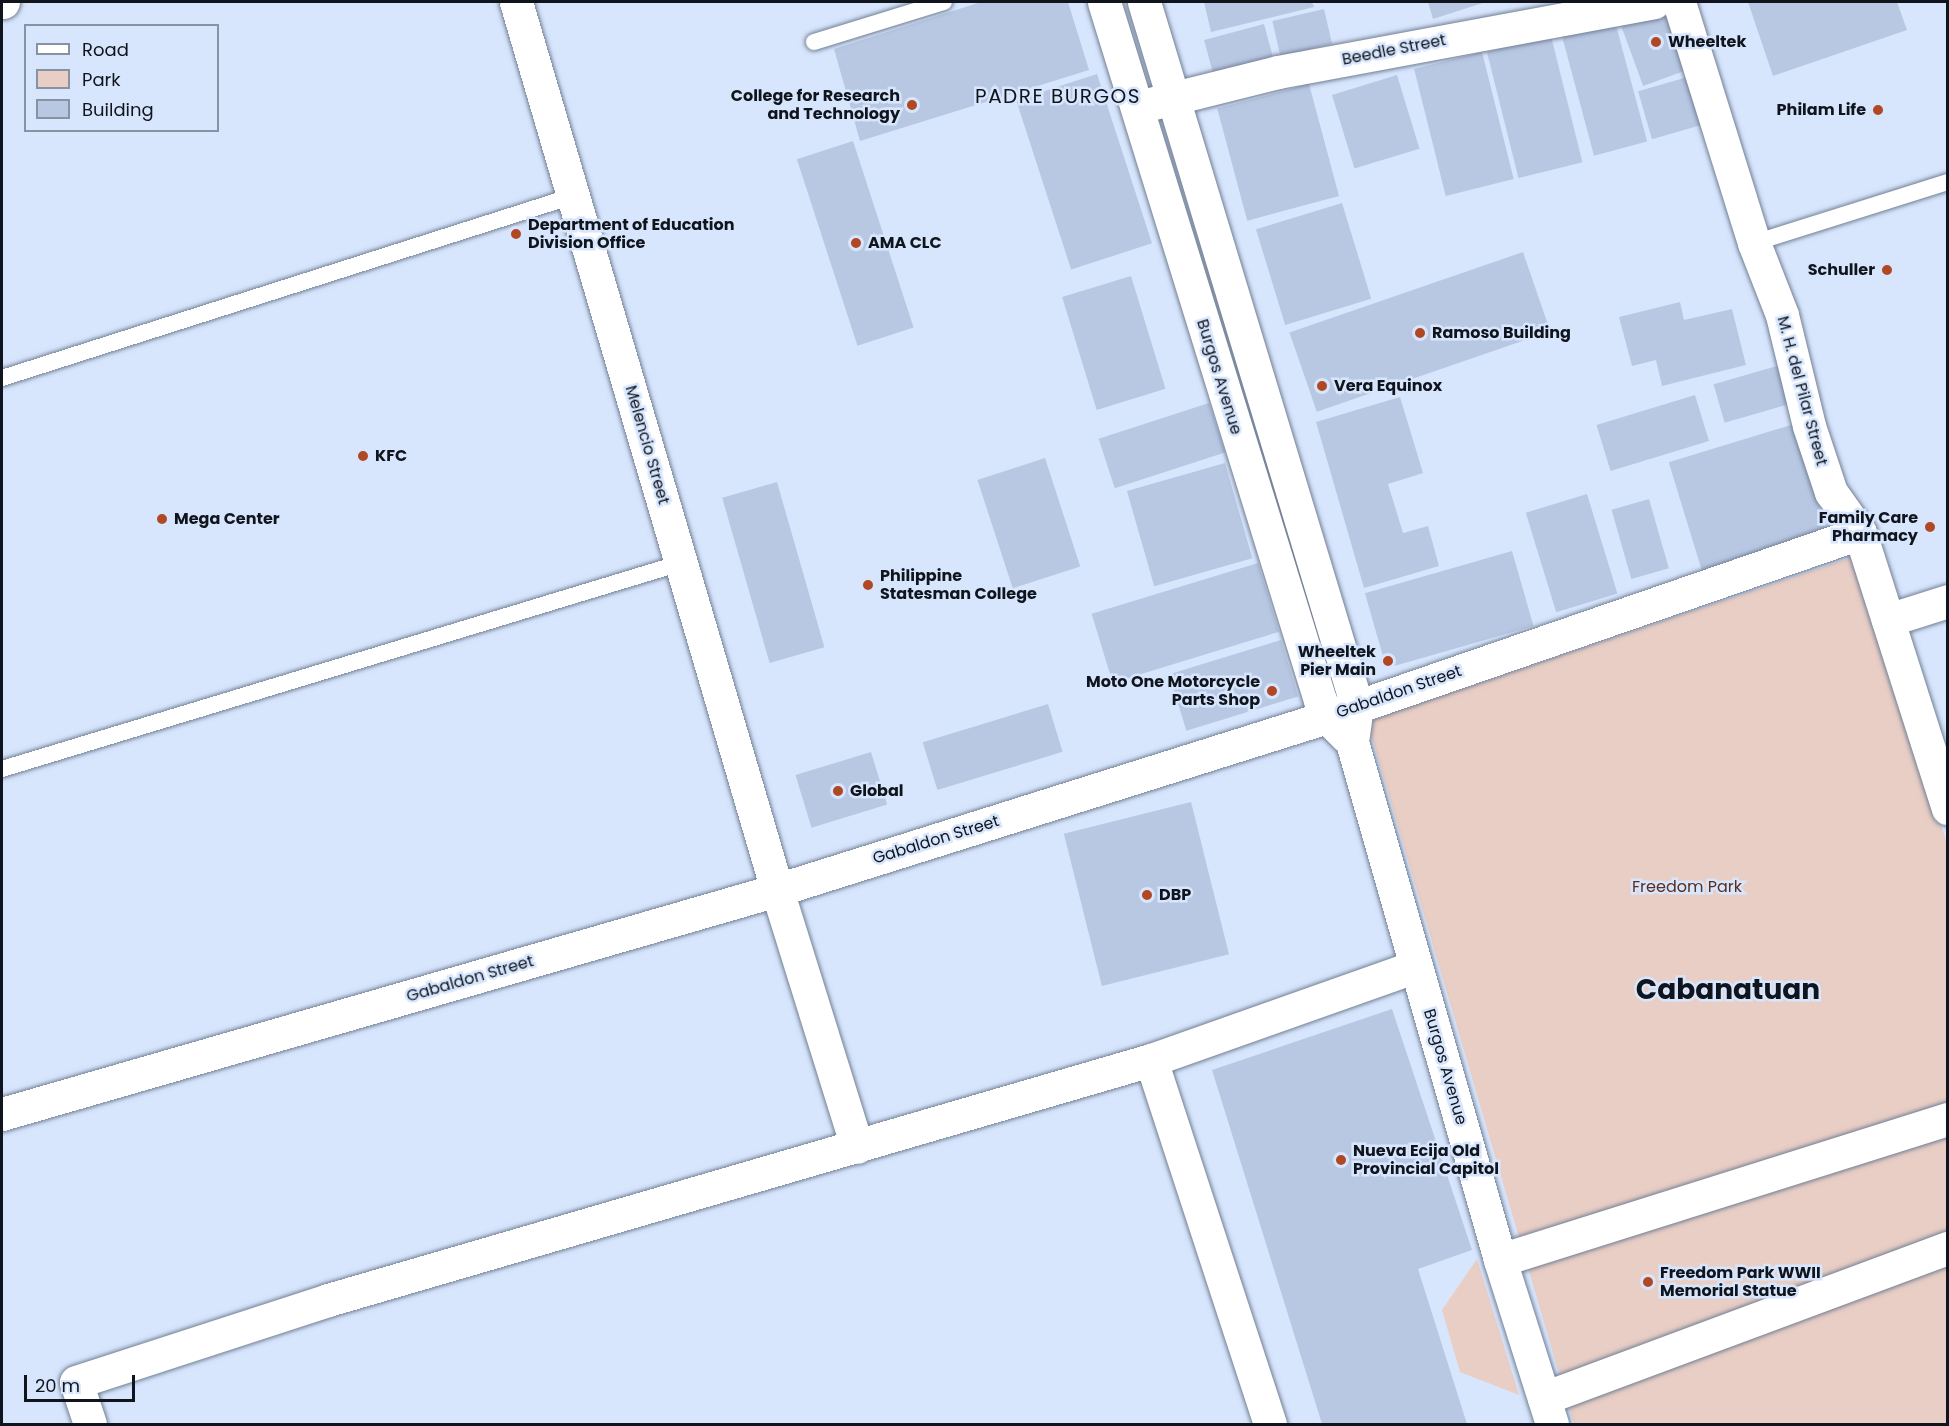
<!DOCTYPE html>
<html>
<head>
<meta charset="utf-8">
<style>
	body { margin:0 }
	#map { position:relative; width:1949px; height:1426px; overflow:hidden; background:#d7e6fd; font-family:Poppins,sans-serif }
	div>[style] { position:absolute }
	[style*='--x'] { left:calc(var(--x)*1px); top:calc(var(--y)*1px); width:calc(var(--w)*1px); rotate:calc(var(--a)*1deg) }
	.green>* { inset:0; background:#e9cec5 }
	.building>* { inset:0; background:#b8c8e3; transform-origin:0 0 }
	.roads { filter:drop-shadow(0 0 2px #727f94) drop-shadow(0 0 2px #727f94) }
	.service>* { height:16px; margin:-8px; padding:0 8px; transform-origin:8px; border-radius:8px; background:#fff }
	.minor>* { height:33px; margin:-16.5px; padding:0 16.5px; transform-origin:16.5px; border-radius:16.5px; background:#fff }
	.tertiary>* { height:33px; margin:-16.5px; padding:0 16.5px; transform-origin:16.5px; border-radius:16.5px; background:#fff }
	.secondary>* { height:33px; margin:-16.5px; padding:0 16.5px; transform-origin:16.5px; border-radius:16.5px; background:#fff }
	.dots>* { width:16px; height:16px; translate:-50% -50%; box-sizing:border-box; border:3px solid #d7e6fd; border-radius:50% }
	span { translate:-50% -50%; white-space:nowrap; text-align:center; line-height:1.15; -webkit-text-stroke:5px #d7e6fd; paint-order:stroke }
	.poi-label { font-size:16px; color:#10151d; font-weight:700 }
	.left { translate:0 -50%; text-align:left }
	.right { translate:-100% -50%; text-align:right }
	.street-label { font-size:16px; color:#10151d }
	.park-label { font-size:16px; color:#5a2d1d }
	.quarter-label { font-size:20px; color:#10151d; letter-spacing:1.5px }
	.town-label { font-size:28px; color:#10151d; font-weight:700 }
	.frame { position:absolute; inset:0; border:3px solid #10151d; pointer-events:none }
	.legend { position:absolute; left:24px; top:24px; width:195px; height:108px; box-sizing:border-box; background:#d7e6fd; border:2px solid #8792a3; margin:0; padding:8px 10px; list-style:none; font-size:18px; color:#10151d }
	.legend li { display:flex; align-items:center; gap:12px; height:30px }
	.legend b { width:30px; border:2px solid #8792a3 }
	.scale { position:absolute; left:24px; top:1375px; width:111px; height:27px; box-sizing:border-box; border:3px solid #10151d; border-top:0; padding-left:8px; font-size:18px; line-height:21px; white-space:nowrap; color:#10151d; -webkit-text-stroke:4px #d7e6fd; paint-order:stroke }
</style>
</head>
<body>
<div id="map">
	<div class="green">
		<i style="clip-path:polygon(1859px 555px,1947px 844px,1947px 1424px,1574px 1424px,1367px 721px)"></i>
		<i style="clip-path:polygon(1477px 1259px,1519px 1395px,1460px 1372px,1442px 1310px)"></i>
	</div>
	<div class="building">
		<i style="clip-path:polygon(981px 2px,1068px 2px,1089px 70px,860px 141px,834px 49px)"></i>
		<i style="clip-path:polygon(1204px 2px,1312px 2px,1314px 7px,1211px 32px)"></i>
		<i style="clip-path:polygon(1428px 2px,1486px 2px,1433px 19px)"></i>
		<i style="left:1669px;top:2px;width:70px;height:53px;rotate:70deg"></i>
		<i style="clip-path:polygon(1748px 2px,1897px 2px,1907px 30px,1773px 76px)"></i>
		<i style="left:1324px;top:9px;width:36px;height:53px;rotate:77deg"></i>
		<i style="left:1613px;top:14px;width:132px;height:55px;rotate:75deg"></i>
		<i style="left:1264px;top:24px;width:38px;height:62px;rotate:75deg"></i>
		<i style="left:1551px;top:36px;width:130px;height:66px;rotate:76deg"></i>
		<i style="left:1482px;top:52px;width:131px;height:70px;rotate:76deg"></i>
		<i style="left:1097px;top:74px;width:178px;height:85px;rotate:72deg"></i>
		<i style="left:1397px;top:75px;width:77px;height:68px;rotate:73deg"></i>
		<i style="left:1691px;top:76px;width:50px;height:55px;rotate:74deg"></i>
		<i style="left:1309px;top:84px;width:116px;height:95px;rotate:75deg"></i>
		<i style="left:853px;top:141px;width:196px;height:59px;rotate:72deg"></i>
		<i style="left:1342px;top:203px;width:100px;height:90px;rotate:73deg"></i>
		<i style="left:1523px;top:252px;width:84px;height:247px;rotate:71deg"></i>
		<i style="left:1131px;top:276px;width:118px;height:72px;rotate:73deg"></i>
		<i style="clip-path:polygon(1680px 302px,1684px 320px,1732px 309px,1746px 365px,1662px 386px,1656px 360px,1632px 366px,1619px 317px)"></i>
		<i style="left:1777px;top:366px;width:40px;height:66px;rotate:74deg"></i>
		<i style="left:1695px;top:395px;width:48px;height:103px;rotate:73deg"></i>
		<i style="clip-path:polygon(1400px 397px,1423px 473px,1388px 484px,1403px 533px,1428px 526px,1439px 566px,1364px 588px,1316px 422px)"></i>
		<i style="left:1209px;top:403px;width:52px;height:116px;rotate:72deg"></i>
		<i style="left:1794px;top:424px;width:119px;height:131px;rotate:73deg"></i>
		<i style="left:1045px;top:458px;width:114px;height:71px;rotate:72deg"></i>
		<i style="left:1225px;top:463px;width:99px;height:102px;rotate:74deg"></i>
		<i style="left:777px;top:482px;width:172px;height:57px;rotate:74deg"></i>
		<i style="left:1587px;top:494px;width:104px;height:64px;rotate:73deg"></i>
		<i style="left:1649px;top:499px;width:72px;height:39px;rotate:74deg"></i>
		<i style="left:1512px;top:551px;width:78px;height:153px;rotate:74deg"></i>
		<i style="left:1258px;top:563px;width:72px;height:174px;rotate:73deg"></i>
		<i style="left:1281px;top:640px;width:59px;height:117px;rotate:73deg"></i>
		<i style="left:1048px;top:704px;width:50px;height:131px;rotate:73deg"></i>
		<i style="left:871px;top:752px;width:55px;height:79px;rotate:73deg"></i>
		<i style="left:1191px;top:802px;width:157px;height:131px;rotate:76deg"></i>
		<i style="clip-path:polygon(1392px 1009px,1472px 1250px,1418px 1269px,1467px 1424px,1322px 1424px,1212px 1070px)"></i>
	</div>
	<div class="roads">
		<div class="service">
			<i style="--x:814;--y:42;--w:136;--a:-17.1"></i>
			<i style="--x:1754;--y:243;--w:203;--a:-17.5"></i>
			<i style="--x:2;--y:378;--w:599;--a:-17.68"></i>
			<i style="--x:2;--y:769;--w:710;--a:-16.88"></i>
		</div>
		<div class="minor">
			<i style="--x:2;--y:2;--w:1;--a:0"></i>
			<i style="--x:516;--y:2;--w:926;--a:73.62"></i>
			<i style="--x:777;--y:890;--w:269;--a:72.7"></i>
			<i style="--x:1151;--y:1060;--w:383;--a:71.9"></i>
			<i style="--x:1500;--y:1260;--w:470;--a:-17.5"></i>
			<i style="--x:1544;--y:1398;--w:431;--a:-20.4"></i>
			<i style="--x:90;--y:1424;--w:44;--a:-108.4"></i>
			<i style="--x:76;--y:1382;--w:265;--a:-18"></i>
			<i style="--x:328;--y:1300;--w:857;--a:-16.26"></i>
			<i style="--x:1151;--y:1060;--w:281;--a:-19.5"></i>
		</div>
		<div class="tertiary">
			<i style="--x:1104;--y:2;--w:731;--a:72.81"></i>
			<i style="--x:1320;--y:700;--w:18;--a:68"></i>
			<i style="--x:1327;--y:717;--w:28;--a:45"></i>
			<i style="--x:1144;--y:2;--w:736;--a:73.17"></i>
			<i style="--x:1357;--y:706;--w:36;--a:98"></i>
			<i style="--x:1352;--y:742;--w:539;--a:74.05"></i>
			<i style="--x:1500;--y:1260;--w:172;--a:72.4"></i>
			<i style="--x:1150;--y:104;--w:132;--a:-14"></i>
			<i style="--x:1278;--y:72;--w:382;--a:-10.5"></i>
			<i style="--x:1888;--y:620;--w:63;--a:-17.6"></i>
		</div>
		<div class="secondary">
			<i style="--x:1679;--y:2;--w:252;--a:72.7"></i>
			<i style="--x:1754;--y:243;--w:77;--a:68.7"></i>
			<i style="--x:1782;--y:315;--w:114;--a:76.3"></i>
			<i style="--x:1809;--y:426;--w:70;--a:71.6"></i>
			<i style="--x:1831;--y:492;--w:50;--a:54.7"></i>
			<i style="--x:1860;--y:533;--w:289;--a:72.3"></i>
			<i style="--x:2;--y:1114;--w:807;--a:-16.12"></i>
			<i style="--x:777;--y:890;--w:577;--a:-17.46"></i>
			<i style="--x:1327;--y:717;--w:564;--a:-19.05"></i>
		</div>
	</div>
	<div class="dots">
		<i style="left:1656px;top:42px;background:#af4823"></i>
		<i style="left:912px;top:105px;background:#af4823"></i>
		<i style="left:1878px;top:110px;background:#af4823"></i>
		<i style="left:516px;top:234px;background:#af4823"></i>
		<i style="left:856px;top:243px;background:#af4823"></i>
		<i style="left:1887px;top:270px;background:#af4823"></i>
		<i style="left:1420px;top:333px;background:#af4823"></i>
		<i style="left:1322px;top:386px;background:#af4823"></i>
		<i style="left:363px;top:456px;background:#af4823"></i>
		<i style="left:162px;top:519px;background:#af4823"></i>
		<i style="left:1930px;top:527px;background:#af4823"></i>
		<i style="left:868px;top:585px;background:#af4823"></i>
		<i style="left:1388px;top:661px;background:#af4823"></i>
		<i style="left:1272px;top:691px;background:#af4823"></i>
		<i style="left:838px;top:791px;background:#af4823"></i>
		<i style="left:1147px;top:895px;background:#af4823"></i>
		<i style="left:1341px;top:1160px;background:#af4823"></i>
		<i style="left:1648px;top:1282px;background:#af4823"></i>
	</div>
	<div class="poi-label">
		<span class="left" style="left:1668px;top:42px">Wheeltek</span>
		<span class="right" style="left:900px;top:105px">College for Research<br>and Technology</span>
		<span class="right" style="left:1866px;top:110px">Philam Life</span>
		<span class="left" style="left:528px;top:234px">Department of Education<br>Division Office</span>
		<span class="left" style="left:868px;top:243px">AMA CLC</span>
		<span class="right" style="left:1875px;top:270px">Schuller</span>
		<span class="left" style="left:1432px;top:333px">Ramoso Building</span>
		<span class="left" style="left:1334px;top:386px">Vera Equinox</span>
		<span class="left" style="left:375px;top:456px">KFC</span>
		<span class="right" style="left:1918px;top:527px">Family Care<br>Pharmacy</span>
		<span class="left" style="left:174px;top:519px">Mega Center</span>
		<span class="left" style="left:880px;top:585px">Philippine<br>Statesman College</span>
		<span class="right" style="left:1376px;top:661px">Wheeltek<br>Pier Main</span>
		<span class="right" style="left:1260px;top:691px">Moto One Motorcycle<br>Parts Shop</span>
		<span class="left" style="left:850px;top:791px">Global</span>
		<span class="left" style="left:1159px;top:895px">DBP</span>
		<span class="left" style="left:1353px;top:1160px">Nueva Ecija Old<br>Provincial Capitol</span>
		<span class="left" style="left:1660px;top:1282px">Freedom Park WWII<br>Memorial Statue</span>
	</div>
	<div class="street-label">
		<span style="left:1394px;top:50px;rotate:-11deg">Beedle Street</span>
		<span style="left:1219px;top:377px;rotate:73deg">Burgos Avenue</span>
		<span style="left:1802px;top:391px;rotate:75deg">M. H. del Pilar Street</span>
		<span style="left:647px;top:445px;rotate:74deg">Melencio Street</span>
		<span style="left:1399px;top:692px;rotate:-19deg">Gabaldon Street</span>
		<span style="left:936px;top:840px;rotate:-17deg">Gabaldon Street</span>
		<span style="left:470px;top:979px;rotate:-16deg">Gabaldon Street</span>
		<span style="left:1445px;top:1067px;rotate:74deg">Burgos Avenue</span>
	</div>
	<div class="park-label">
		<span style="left:1687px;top:887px">Freedom Park</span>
	</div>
	<div class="quarter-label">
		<span style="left:1058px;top:96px">PADRE BURGOS</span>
	</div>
	<div class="town-label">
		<span style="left:1728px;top:990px">Cabanatuan</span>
	</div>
	<div class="frame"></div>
	<ul class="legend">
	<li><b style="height:8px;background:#fff"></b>Road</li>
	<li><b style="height:16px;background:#e9cec5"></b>Park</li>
	<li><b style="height:16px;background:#b8c8e3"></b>Building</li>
	</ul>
	<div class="scale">20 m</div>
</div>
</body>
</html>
